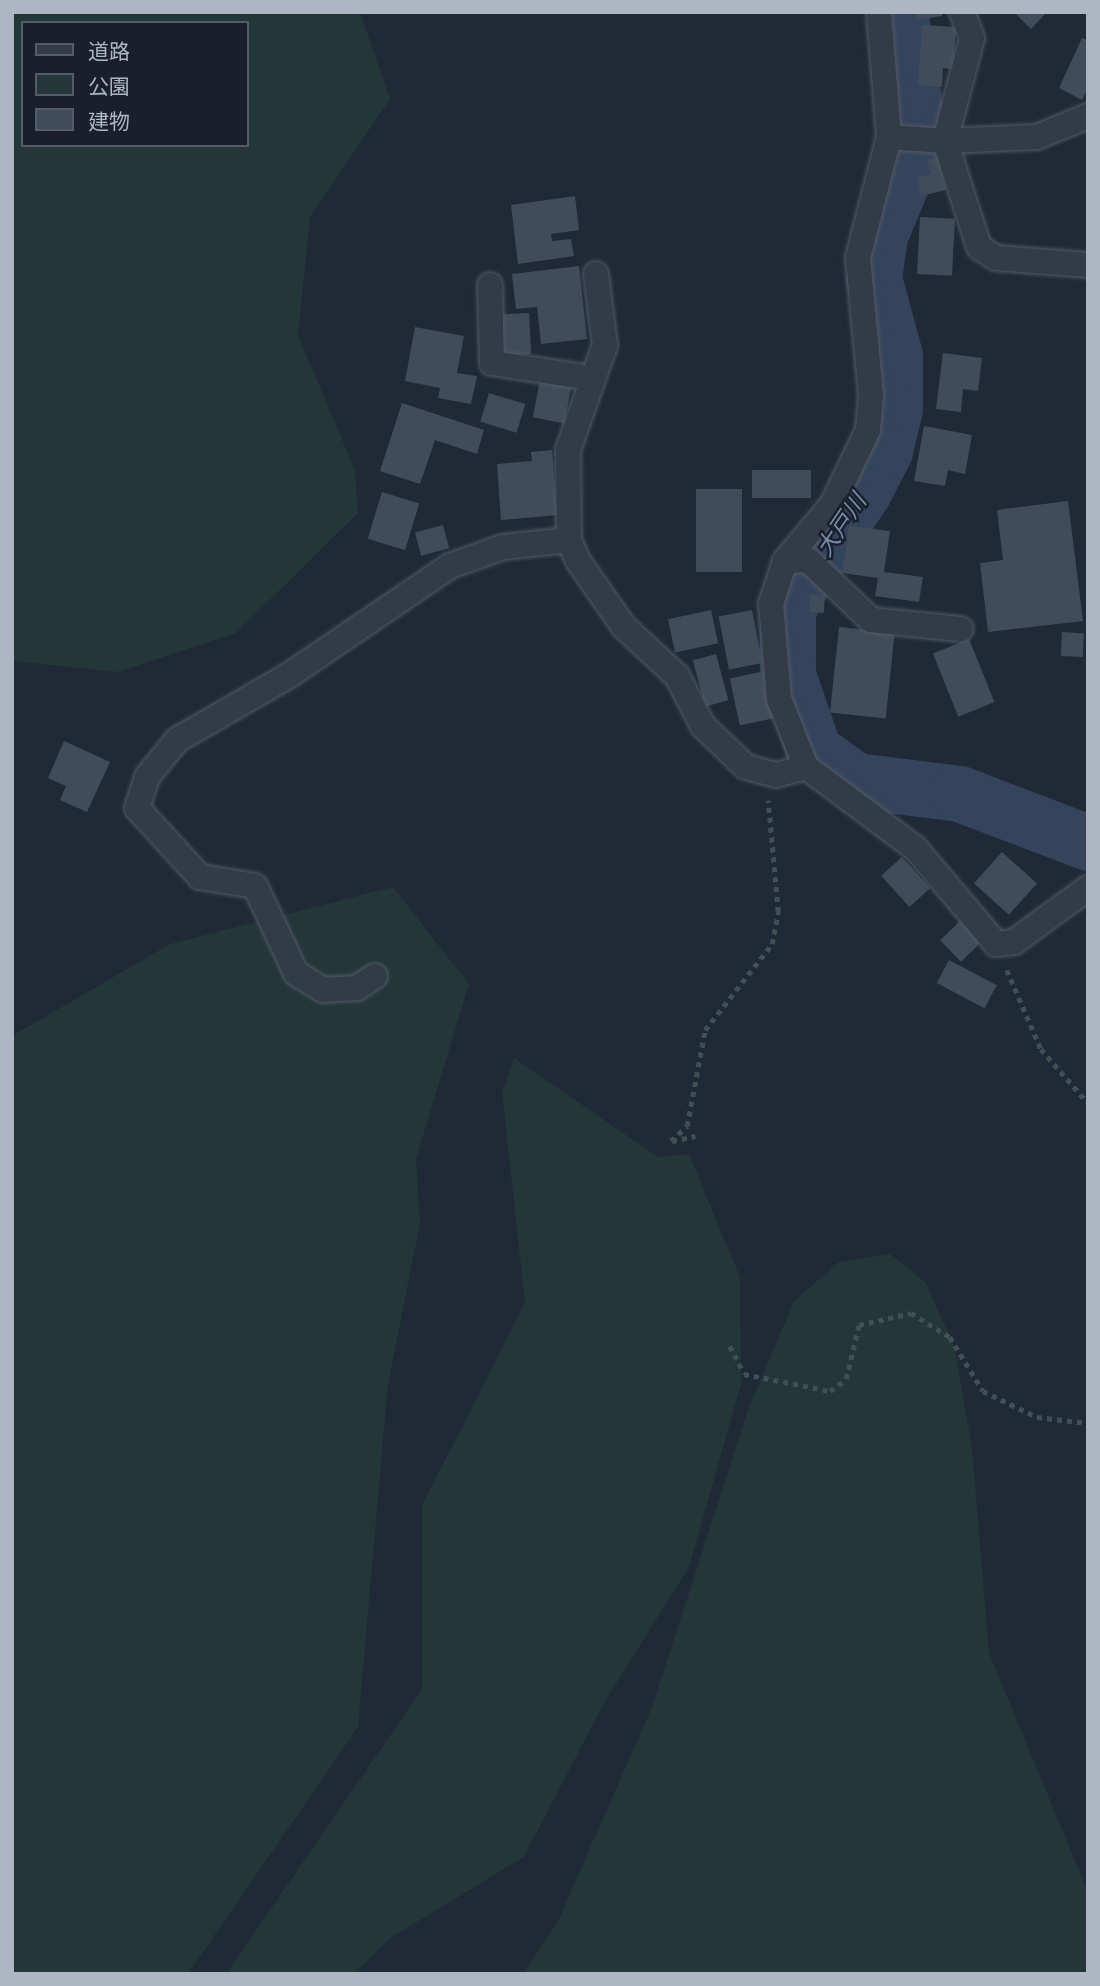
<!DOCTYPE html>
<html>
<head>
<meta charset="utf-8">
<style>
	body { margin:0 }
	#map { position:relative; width:1100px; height:1986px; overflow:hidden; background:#202936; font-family:"DejaVu Sans","Noto Sans JP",sans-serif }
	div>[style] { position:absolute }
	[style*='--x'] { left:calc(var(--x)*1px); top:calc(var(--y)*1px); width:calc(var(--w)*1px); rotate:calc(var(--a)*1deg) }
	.green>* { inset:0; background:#233638 }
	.river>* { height:56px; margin:-28px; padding:0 28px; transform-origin:28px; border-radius:28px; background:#34445d }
	.building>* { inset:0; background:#414c5a; transform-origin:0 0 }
	.path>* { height:4.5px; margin-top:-2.25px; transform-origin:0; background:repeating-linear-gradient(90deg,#405154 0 5px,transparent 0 10px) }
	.roads { filter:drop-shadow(0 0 2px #515964) drop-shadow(0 0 2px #515964) }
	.minor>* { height:24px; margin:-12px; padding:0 12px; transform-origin:12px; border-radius:12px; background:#333b46 }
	span { translate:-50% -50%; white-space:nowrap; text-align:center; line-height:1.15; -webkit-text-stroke:5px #19202b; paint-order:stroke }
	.water-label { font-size:23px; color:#768cab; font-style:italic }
	.frame { position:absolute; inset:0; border:14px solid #aeb6c3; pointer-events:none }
	.legend { position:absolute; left:21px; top:21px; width:228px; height:126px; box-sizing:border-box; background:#19202b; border:2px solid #555c68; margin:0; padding:9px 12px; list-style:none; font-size:21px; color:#aeb6c3 }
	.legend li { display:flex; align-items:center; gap:14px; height:35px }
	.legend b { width:35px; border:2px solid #555c68 }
</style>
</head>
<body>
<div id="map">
	<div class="green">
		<i style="clip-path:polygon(evenodd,12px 12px,360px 12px,390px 99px,310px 217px,298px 335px,355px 470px,358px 513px,236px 633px,118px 672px,12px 661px,12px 12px,23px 23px,247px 23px,247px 145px,23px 145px,23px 23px)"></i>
		<i style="clip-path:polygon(393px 887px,469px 984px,416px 1159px,420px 1223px,388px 1384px,358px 1727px,188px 1974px,12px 1974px,12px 1036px,170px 944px)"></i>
		<i style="clip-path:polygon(514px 1058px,658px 1157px,689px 1154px,740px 1277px,741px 1384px,689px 1567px,604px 1703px,524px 1857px,392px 1937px,353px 1974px,226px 1974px,422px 1689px,422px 1505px,525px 1303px,502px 1093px)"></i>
		<i style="clip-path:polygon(890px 1254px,925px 1282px,954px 1345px,972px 1447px,989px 1653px,1088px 1892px,1088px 1974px,523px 1974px,558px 1921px,652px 1707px,749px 1407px,794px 1301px,839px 1262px)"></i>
	</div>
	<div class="river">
		<i style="--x:900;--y:12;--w:113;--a:80.9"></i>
		<i style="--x:918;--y:124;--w:28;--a:96"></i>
		<i style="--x:915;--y:152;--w:91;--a:112.6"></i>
		<i style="--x:880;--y:236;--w:43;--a:97.9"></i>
		<i style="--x:874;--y:279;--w:80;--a:74.7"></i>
		<i style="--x:895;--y:356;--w:53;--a:90"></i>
		<i style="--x:895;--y:409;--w:43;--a:103.4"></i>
		<i style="--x:885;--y:451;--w:46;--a:117.1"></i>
		<i style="--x:864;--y:492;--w:124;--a:123.8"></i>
		<i style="--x:795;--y:595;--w:18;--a:112"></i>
		<i style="--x:788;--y:612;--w:63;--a:90"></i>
		<i style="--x:788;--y:675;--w:80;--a:71.1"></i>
		<i style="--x:814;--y:751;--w:52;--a:35.5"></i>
		<i style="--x:856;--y:781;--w:105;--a:7.1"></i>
		<i style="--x:960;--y:794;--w:137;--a:20.9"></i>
	</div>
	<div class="building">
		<i style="clip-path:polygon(916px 12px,942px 12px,942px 16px,917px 20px)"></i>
		<i style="clip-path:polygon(1014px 12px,1047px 12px,1031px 29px)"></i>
		<i style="clip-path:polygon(922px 25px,956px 27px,953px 69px,943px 68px,942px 87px,918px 85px)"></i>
		<i style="clip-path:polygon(1082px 38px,1088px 40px,1088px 88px,1082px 100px,1059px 88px)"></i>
		<i style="clip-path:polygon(938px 157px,946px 190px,921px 196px,917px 177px,931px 174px,927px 159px)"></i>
		<i style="clip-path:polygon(575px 196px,579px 230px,551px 234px,552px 241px,571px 239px,574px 256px,518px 264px,511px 205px)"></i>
		<i style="left:920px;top:217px;width:35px;height:57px;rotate:3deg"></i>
		<i style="clip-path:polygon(579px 266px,587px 339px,541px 344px,537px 307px,516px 309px,512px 274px)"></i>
		<i style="left:529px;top:313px;width:41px;height:31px;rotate:87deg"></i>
		<i style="clip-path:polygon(415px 327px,464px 336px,457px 373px,477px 376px,471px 404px,438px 398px,440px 388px,405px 381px)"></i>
		<i style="clip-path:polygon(943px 353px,982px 358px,978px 391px,963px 389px,961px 412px,936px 409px)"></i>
		<i style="left:540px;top:380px;width:32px;height:38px;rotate:11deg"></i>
		<i style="left:489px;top:393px;width:38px;height:30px;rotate:17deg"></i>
		<i style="clip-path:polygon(402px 403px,484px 430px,477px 454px,435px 440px,420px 484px,380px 471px)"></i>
		<i style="clip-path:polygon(924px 426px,972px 435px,965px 474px,948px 470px,945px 486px,914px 481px)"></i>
		<i style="clip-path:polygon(552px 450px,557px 515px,501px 520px,497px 464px,532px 461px,531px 452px)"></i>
		<i style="left:752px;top:470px;width:59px;height:28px"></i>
		<i style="left:696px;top:489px;width:46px;height:83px"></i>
		<i style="left:382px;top:492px;width:39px;height:49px;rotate:17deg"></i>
		<i style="clip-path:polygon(1068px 501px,1083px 621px,988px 632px,980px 563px,1003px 560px,997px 510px)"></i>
		<i style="left:443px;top:525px;width:24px;height:29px;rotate:75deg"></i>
		<i style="clip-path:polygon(849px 526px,890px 531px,884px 572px,923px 577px,919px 602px,875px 596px,878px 578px,842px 573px)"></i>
		<i style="left:810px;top:594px;width:15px;height:18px;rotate:4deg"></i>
		<i style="left:711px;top:610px;width:34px;height:44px;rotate:78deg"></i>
		<i style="left:752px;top:610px;width:54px;height:34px;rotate:79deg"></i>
		<i style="left:839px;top:627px;width:56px;height:86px;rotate:6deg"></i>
		<i style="left:1062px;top:632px;width:22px;height:24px;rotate:3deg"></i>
		<i style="left:969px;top:639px;width:68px;height:39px;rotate:68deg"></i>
		<i style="left:716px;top:654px;width:48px;height:24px;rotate:75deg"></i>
		<i style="left:765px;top:671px;width:48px;height:36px;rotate:78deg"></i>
		<i style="clip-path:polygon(64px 741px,110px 762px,87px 812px,60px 800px,66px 786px,48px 778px)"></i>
		<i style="left:1002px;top:852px;width:47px;height:42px;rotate:42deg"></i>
		<i style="left:902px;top:857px;width:42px;height:28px;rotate:48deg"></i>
		<i style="left:961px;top:920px;width:30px;height:29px;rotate:46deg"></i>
		<i style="left:949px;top:960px;width:54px;height:26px;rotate:28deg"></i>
	</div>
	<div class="path">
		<i style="--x:1007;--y:970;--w:86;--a:66.7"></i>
		<i style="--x:1041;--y:1049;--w:72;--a:49"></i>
		<i style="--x:671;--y:1141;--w:22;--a:-43"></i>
		<i style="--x:687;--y:1126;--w:98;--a:-79.4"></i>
		<i style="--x:705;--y:1030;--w:109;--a:-52.1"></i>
		<i style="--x:772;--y:944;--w:33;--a:-79"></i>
		<i style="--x:778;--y:912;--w:112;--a:-95.1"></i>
		<i style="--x:672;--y:1141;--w:24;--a:-12"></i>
		<i style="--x:730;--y:1346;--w:31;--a:63"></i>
		<i style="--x:744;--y:1374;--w:88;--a:11.2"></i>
		<i style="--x:830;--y:1391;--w:20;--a:-37"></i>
		<i style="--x:846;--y:1379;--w:56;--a:-76.5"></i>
		<i style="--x:859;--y:1325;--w:53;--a:-13"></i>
		<i style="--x:911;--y:1313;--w:46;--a:31.6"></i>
		<i style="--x:950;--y:1337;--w:63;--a:58.6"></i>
		<i style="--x:983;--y:1391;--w:60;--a:25.7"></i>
		<i style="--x:1037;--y:1417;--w:51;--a:6.7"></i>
	</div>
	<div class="roads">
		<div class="minor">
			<i style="--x:879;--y:12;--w:125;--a:85.4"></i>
			<i style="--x:889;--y:137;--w:125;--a:104.4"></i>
			<i style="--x:858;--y:258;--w:138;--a:84.6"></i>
			<i style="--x:871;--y:395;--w:35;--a:95"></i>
			<i style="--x:868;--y:430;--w:83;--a:115.6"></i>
			<i style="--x:832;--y:505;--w:73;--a:130"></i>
			<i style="--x:785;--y:561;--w:45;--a:108"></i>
			<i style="--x:771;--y:604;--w:95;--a:85.2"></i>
			<i style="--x:779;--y:699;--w:73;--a:68.3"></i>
			<i style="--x:806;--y:767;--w:136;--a:36.6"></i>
			<i style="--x:915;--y:848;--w:126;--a:49.8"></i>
			<i style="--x:996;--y:944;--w:18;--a:-6"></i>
			<i style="--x:1014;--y:942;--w:92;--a:-36.1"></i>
			<i style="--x:962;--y:12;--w:28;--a:69"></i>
			<i style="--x:972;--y:38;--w:106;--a:104.7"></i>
			<i style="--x:945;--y:141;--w:92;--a:-2.5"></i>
			<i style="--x:1037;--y:137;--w:55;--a:-22.4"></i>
			<i style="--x:889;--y:137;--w:56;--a:4.1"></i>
			<i style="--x:945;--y:141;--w:111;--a:72.2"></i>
			<i style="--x:979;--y:247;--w:20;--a:33"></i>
			<i style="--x:996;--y:258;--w:92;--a:4.4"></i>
			<i style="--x:596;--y:274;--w:72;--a:82.8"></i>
			<i style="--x:605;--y:345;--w:111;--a:109.4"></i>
			<i style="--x:568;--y:450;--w:90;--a:89.4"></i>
			<i style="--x:569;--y:540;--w:23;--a:67"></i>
			<i style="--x:578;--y:561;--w:80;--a:55.1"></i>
			<i style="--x:624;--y:627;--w:72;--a:42.8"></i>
			<i style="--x:677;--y:676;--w:56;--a:62.5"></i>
			<i style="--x:703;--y:726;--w:59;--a:43.6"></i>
			<i style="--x:746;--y:767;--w:31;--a:15"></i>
			<i style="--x:776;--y:775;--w:31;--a:-15"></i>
			<i style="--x:490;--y:285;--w:78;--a:88.5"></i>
			<i style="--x:492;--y:363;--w:99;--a:8.7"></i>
			<i style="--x:785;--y:561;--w:23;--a:-2"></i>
			<i style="--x:808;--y:560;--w:87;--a:43.6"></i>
			<i style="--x:871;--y:620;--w:90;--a:5.7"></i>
			<i style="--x:375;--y:976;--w:22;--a:146"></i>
			<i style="--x:357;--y:988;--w:34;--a:177"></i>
			<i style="--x:323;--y:990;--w:32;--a:-148"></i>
			<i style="--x:296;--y:973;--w:96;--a:-115.2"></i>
			<i style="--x:255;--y:886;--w:56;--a:-170.7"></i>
			<i style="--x:200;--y:877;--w:93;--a:-132.4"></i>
			<i style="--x:137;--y:808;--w:33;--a:-72"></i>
			<i style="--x:147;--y:777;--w:48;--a:-51"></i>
			<i style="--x:177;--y:740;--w:128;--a:-30"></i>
			<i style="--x:288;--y:676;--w:196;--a:-34.2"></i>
			<i style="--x:450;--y:566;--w:56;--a:-19.7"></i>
			<i style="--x:503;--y:547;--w:66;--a:-6.1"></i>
		</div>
	</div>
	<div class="water-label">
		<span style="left:841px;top:525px;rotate:-56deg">大戸川</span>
	</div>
	<div class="frame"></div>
	<ul class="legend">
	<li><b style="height:9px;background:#333b46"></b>道路</li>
	<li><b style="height:19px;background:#233638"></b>公園</li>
	<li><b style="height:19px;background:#414c5a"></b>建物</li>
	</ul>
</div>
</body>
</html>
